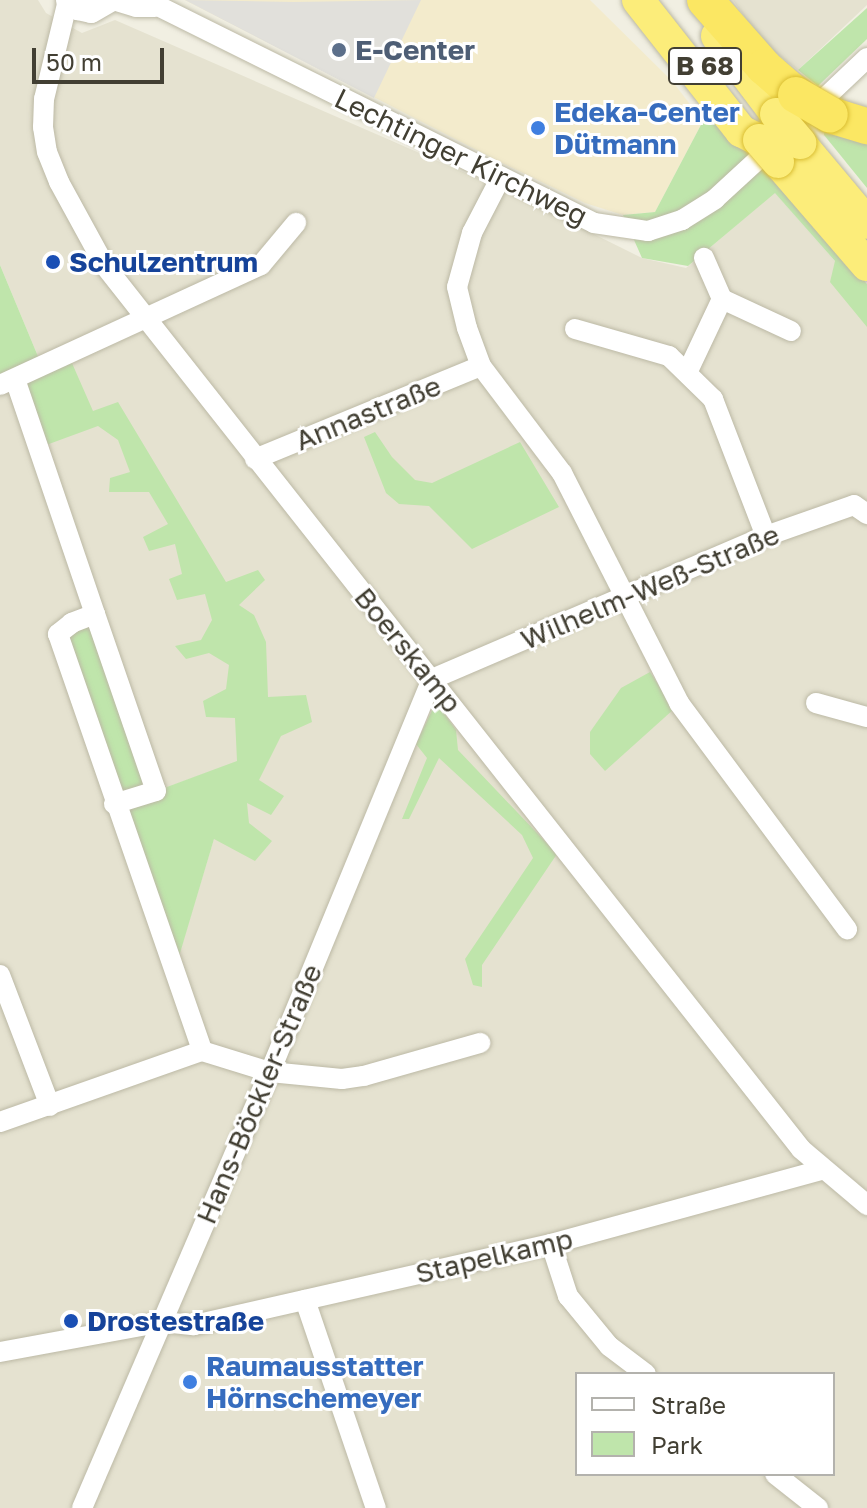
<!DOCTYPE html>
<html>
<head>
<meta charset="utf-8">
<style>
	body { margin:0 }
	#map { position:relative; width:867px; height:1508px; overflow:hidden; background:#f1efe2; font-family:"Golos Text",sans-serif }
	div>[style] { position:absolute }
	[style*='--x'] { left:calc(var(--x)*1px); top:calc(var(--y)*1px); width:calc(var(--w)*1px); rotate:calc(var(--a)*1deg) }
	.residential>* { inset:0; background:#e5e2d0 }
	.commercial>* { inset:0; background:#f3ebcc }
	.green>* { inset:0; background:#bfe5ab }
	.parking>* { inset:0; background:#e1e0db }
	.roads { filter:drop-shadow(0 0 2px #bcb9a5) drop-shadow(0 0 2px #bcb9a5) }
	.minor>* { height:20px; margin:-10px; padding:0 10px; transform-origin:10px; border-radius:10px; background:#fff }
	.tertiary>* { height:24px; margin:-12px; padding:0 12px; transform-origin:12px; border-radius:12px; background:#fff }
	.trunk>* { height:32px; margin:-16px; padding:0 16px; transform-origin:16px; border-radius:16px; background:#fced7a }
	.motorway>* { height:36px; margin:-18px; padding:0 18px; transform-origin:18px; border-radius:18px; background:#fbe763 }
	.bridges { filter:drop-shadow(0 0 2px #dabe33) drop-shadow(0 0 2px #dabe33) }
	.trunk-bridge>* { height:32px; margin:-16px; padding:0 16px; transform-origin:16px; border-radius:16px; background:#fced7a }
	.motorway-bridge>* { height:36px; margin:-18px; padding:0 18px; transform-origin:18px; border-radius:18px; background:#fbe763 }
	.dots>* { width:22px; height:22px; translate:-50% -50%; box-sizing:border-box; border:4px solid #fff; border-radius:50% }
	span { translate:-50% -50%; white-space:nowrap; text-align:center; line-height:1.15; -webkit-text-stroke:6px #fff; paint-order:stroke }
	.shield-label span { padding:2px 6px; background:#fff; border:2px solid; border-radius:6px; -webkit-text-stroke-width:0 }
	.shield-label { font-size:26px; color:#423f33; font-weight:700 }
	.service-label { font-size:28px; color:#4e5e75; font-weight:700 }
	.left { translate:0 -50%; text-align:left }
	.shop-label { font-size:28px; color:#366cbe; font-weight:700 }
	.street-label { font-size:28px; color:#423f33 }
	.transit-label { font-size:28px; color:#164399; font-weight:700 }
	.legend { position:absolute; left:575px; top:1372px; width:260px; height:104px; box-sizing:border-box; background:#fff; border:2px solid #b3b2ad; margin:0; padding:10px 14px; list-style:none; font-size:24px; color:#423f33 }
	.legend li { display:flex; align-items:center; gap:16px; height:40px }
	.legend b { width:40px; border:2px solid #b3b2ad }
	.scale { position:absolute; left:32px; top:48px; width:132px; height:36px; box-sizing:border-box; border:4px solid #423f33; border-top:0; padding-left:10px; font-size:24px; line-height:28px; white-space:nowrap; color:#423f33; -webkit-text-stroke:6px #fff; paint-order:stroke }
</style>
</head>
<body>
<div id="map">
	<div class="residential">
		<i style="clip-path:polygon(evenodd,0 0,38px 0,46px 13px,82px 33px,115px 20px,511px 193px,642px 258px,686px 268px,775px 192px,835px 261px,867px 322px,867px 1508px,0 1508px,0 385px,42px 366px,0 265px,0 0,237px 762px,175px 968px,156px 791px,237px 762px,0 0,577px 1374px,833px 1374px,833px 1474px,577px 1474px,577px 1374px)"></i>
		<i style="clip-path:polygon(733px 0,867px 0,867px 5px,798px 70px,762px 42px)"></i>
	</div>
	<div class="commercial">
		<i style="clip-path:polygon(185px 0,590px 0,672px 81px,703px 121px,655px 212px,623px 215px,585px 203px,500px 162px)"></i>
	</div>
	<div class="green">
		<i style="clip-path:polygon(867px 8px,867px 39px,818px 86px,798px 70px)"></i>
		<i style="clip-path:polygon(717px 109px,867px 284px,867px 327px,830px 282px,835px 261px,775px 193px,688px 266px,642px 258px,623px 215px,655px 212px,703px 121px)"></i>
		<i style="clip-path:polygon(824px 126px,867px 136px,867px 188px,824px 135px)"></i>
		<i style="clip-path:polygon(0 265px,42px 366px,68px 354px,93px 411px,118px 402px,226px 582px,258px 570px,265px 580px,239px 605px,254px 615px,266px 642px,268px 697px,306px 695px,312px 722px,281px 736px,259px 780px,284px 796px,271px 815px,247px 803px,249px 823px,272px 841px,255px 861px,214px 839px,175px 970px,58px 634px,95px 614px,156px 791px,237px 761px,235px 718px,206px 717px,203px 701px,226px 689px,229px 665px,209px 653px,186px 659px,175px 646px,201px 640px,212px 620px,205px 594px,177px 600px,169px 579px,182px 574px,175px 544px,149px 551px,143px 537px,168px 524px,149px 492px,109px 492px,110px 478px,130px 472px,118px 440px,98px 426px,38px 448px,15px 379px,0 385px)"></i>
		<i style="clip-path:polygon(375px 432px,392px 457px,415px 480px,432px 483px,520px 442px,559px 507px,472px 549px,429px 506px,399px 504px,386px 493px,364px 437px)"></i>
		<i style="clip-path:polygon(650px 672px,674px 709px,605px 771px,590px 754px,590px 732px,621px 688px)"></i>
		<i style="clip-path:polygon(436px 702px,456px 730px,458px 750px,557px 854px,482px 965px,482px 987px,473px 985px,465px 959px,533px 858px,522px 835px,439px 758px,409px 819px,402px 819px,427px 758px,416px 744px)"></i>
	</div>
	<div class="parking">
		<i style="clip-path:polygon(185px 0,293px 2px,421px 0,374px 98px)"></i>
	</div>
	<div class="roads">
		<div class="minor">
			<i style="--x:68;--y:0;--w:102;--a:103.6"></i>
			<i style="--x:44;--y:99;--w:28;--a:92"></i>
			<i style="--x:43;--y:127;--w:25;--a:81"></i>
			<i style="--x:47;--y:152;--w:32;--a:68"></i>
			<i style="--x:59;--y:182;--w:96;--a:61.3"></i>
			<i style="--x:105;--y:266;--w:1124;--a:51.75"></i>
			<i style="--x:801;--y:1149;--w:87;--a:40.3"></i>
			<i style="--x:113;--y:0;--w:24;--a:17"></i>
			<i style="--x:136;--y:7;--w:19;--a:0"></i>
			<i style="--x:146;--y:0;--w:500;--a:26.46"></i>
			<i style="--x:594;--y:223;--w:55;--a:8.4"></i>
			<i style="--x:648;--y:231;--w:36;--a:-18"></i>
			<i style="--x:682;--y:220;--w:39;--a:-32"></i>
			<i style="--x:715;--y:199;--w:84;--a:-42.6"></i>
			<i style="--x:809;--y:113;--w:80;--a:-43.5"></i>
			<i style="--x:501;--y:177;--w:63;--a:117.4"></i>
			<i style="--x:472;--y:233;--w:56;--a:105.5"></i>
			<i style="--x:457;--y:287;--w:42;--a:76.3"></i>
			<i style="--x:467;--y:328;--w:40;--a:69.8"></i>
			<i style="--x:481;--y:366;--w:134;--a:52.9"></i>
			<i style="--x:562;--y:473;--w:258;--a:63"></i>
			<i style="--x:679;--y:703;--w:282;--a:53.4"></i>
			<i style="--x:722;--y:299;--w:76;--a:24.9"></i>
			<i style="--x:575;--y:329;--w:98;--a:16"></i>
			<i style="--x:669;--y:356;--w:62;--a:44.3"></i>
			<i style="--x:713;--y:399;--w:147;--a:68.9"></i>
			<i style="--x:687;--y:373;--w:82;--a:-64.7"></i>
			<i style="--x:722;--y:299;--w:45;--a:-113.7"></i>
			<i style="--x:15;--y:379;--w:248;--a:71.2"></i>
			<i style="--x:95;--y:614;--w:25;--a:159"></i>
			<i style="--x:72;--y:623;--w:18;--a:142"></i>
			<i style="--x:58;--y:634;--w:441;--a:70.9"></i>
			<i style="--x:0;--y:385;--w:287;--a:-24.7"></i>
			<i style="--x:261;--y:265;--w:55;--a:-50.2"></i>
			<i style="--x:255;--y:459;--w:244;--a:-22.4"></i>
			<i style="--x:95;--y:614;--w:187;--a:71"></i>
			<i style="--x:156;--y:791;--w:44;--a:162.8"></i>
			<i style="--x:816;--y:703;--w:53;--a:15.4"></i>
			<i style="--x:0;--y:975;--w:140;--a:69.1"></i>
			<i style="--x:0;--y:1122;--w:214;--a:-19.4"></i>
			<i style="--x:202;--y:1051;--w:71;--a:17.2"></i>
			<i style="--x:270;--y:1072;--w:72;--a:5.6"></i>
			<i style="--x:342;--y:1079;--w:22;--a:-8"></i>
			<i style="--x:364;--y:1076;--w:121;--a:-15.9"></i>
			<i style="--x:551;--y:1244;--w:55;--a:71.9"></i>
			<i style="--x:568;--y:1296;--w:65;--a:50.6"></i>
			<i style="--x:609;--y:1346;--w:46;--a:37.1"></i>
			<i style="--x:305;--y:1300;--w:220;--a:71.2"></i>
			<i style="--x:0;--y:1352;--w:166;--a:-10.4"></i>
			<i style="--x:163;--y:1322;--w:31;--a:6"></i>
			<i style="--x:194;--y:1325;--w:366;--a:-12.8"></i>
			<i style="--x:551;--y:1244;--w:281;--a:-15.3"></i>
			<i style="--x:775;--y:1474;--w:55;--a:38.3"></i>
			<i style="--x:82;--y:1508;--w:475;--a:-66.7"></i>
			<i style="--x:270;--y:1072;--w:425;--a:-67.6"></i>
			<i style="--x:432;--y:679;--w:363;--a:-23.2"></i>
			<i style="--x:766;--y:536;--w:93;--a:-19.4"></i>
			<i style="--x:854;--y:505;--w:16;--a:35"></i>
		</div>
		<div class="tertiary">
			<i style="--x:68;--y:0;--w:13;--a:39"></i>
			<i style="--x:78;--y:8;--w:13;--a:13"></i>
			<i style="--x:91;--y:11;--w:22;--a:-30"></i>
		</div>
		<div class="trunk">
			<i style="--x:638;--y:0;--w:167;--a:51.8"></i>
			<i style="--x:741;--y:131;--w:20;--a:27"></i>
			<i style="--x:717;--y:36;--w:98;--a:52.9"></i>
			<i style="--x:800;--y:143;--w:104;--a:50.1"></i>
			<i style="--x:778;--y:162;--w:136;--a:49.2"></i>
		</div>
		<div class="motorway">
			<i style="--x:705;--y:0;--w:89;--a:48.6"></i>
			<i style="--x:764;--y:67;--w:43;--a:41.2"></i>
			<i style="--x:830;--y:115;--w:39;--a:17"></i>
		</div>
	</div>
	<div class="bridges">
		<div class="trunk-bridge">
			<i style="--x:776;--y:114;--w:38;--a:50"></i>
			<i style="--x:759;--y:140;--w:29;--a:49"></i>
		</div>
		<div class="motorway-bridge">
			<i style="--x:796;--y:95;--w:39;--a:30"></i>
		</div>
	</div>
	<div class="dots">
		<i style="left:339px;top:50px;background:#5c6f8a"></i>
		<i style="left:538px;top:128px;background:#3f7fe0"></i>
		<i style="left:53px;top:262px;background:#1a4fb4"></i>
		<i style="left:71px;top:1321px;background:#1a4fb4"></i>
		<i style="left:190px;top:1382px;background:#3f7fe0"></i>
	</div>
	<div class="shield-label">
		<span style="left:705px;top:66px">B 68</span>
	</div>
	<div class="service-label">
		<span class="left" style="left:355px;top:50px">E-Center</span>
	</div>
	<div class="shop-label">
		<span class="left" style="left:554px;top:128px">Edeka-Center<br>Dütmann</span>
		<span class="left" style="left:206px;top:1382px">Raumausstatter<br>Hörnschemeyer</span>
	</div>
	<div class="street-label">
		<span style="left:461px;top:157px;rotate:26deg">Lechtinger Kirchweg</span>
		<span style="left:368px;top:413px;rotate:-22deg">Annastraße</span>
		<span style="left:650px;top:587px;rotate:-23deg">Wilhelm-Weß-Straße</span>
		<span style="left:408px;top:650px;rotate:51deg">Boerskamp</span>
		<span style="left:259px;top:1094px;rotate:-67deg">Hans-Böckler-Straße</span>
		<span style="left:494px;top:1256px;rotate:-13deg">Stapelkamp</span>
	</div>
	<div class="transit-label">
		<span class="left" style="left:69px;top:262px">Schulzentrum</span>
		<span class="left" style="left:87px;top:1321px">Drostestraße</span>
	</div>
	<ul class="legend">
	<li><b style="height:10px;background:#fff"></b>Straße</li>
	<li><b style="height:22px;background:#bfe5ab"></b>Park</li>
	</ul>
	<div class="scale">50 m</div>
</div>
</body>
</html>
